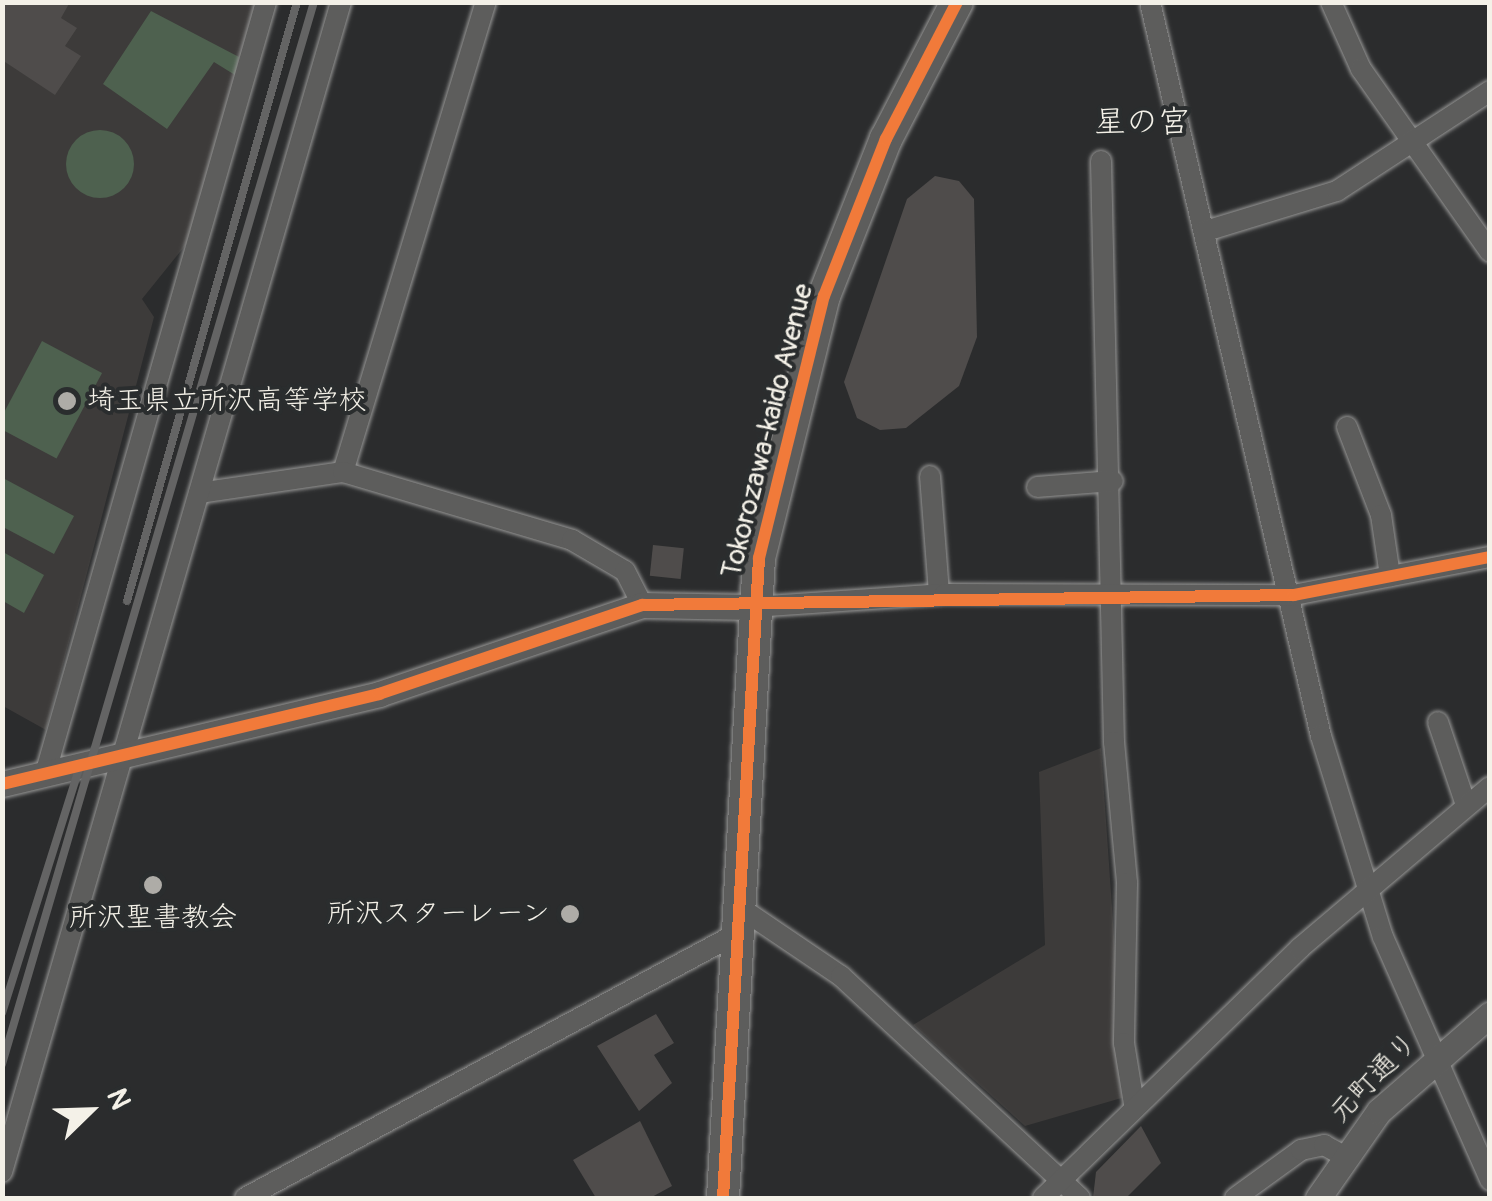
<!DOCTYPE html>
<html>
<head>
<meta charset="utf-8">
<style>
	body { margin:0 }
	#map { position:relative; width:1492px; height:1201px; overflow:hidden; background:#2b2c2d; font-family:Pangolin,"Klee One",sans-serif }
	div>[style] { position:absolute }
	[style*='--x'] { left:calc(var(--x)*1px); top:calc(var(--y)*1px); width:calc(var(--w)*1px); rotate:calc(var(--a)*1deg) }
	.built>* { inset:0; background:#3d3b3a }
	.green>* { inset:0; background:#4e614f; transform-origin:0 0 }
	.round { border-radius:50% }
	.building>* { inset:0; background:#4f4c4b; transform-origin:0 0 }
	.roads { filter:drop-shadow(0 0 2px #979796) drop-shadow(0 0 2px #979796) }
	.minor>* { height:20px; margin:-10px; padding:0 10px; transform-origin:10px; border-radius:10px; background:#5d5d5c }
	.tertiary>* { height:25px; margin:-12.5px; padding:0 12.5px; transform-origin:12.5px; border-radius:12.5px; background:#5d5d5c }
	.primary>* { height:32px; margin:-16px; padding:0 16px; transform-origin:16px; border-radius:16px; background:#5d5d5c }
	.rail>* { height:8px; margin:-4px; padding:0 4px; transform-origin:4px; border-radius:4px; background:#646464 }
	.cycleway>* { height:12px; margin:-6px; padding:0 6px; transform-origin:6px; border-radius:6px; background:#f17a3a }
	.dots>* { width:28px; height:28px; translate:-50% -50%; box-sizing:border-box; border:5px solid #2a2d2e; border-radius:50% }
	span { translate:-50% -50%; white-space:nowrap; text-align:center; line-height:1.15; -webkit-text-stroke:8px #2a2d2e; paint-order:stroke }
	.poi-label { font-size:28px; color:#f4f1e8 }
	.left { translate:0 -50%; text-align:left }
	.right { translate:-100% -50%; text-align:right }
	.street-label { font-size:28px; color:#f4f1e8 }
	.quarter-label { font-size:32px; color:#f4f1e8 }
	.frame { position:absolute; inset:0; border:5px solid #f4f1e8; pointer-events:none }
	.north { position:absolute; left:40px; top:1061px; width:100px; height:100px; -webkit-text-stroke:8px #2a2d2e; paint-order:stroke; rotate:67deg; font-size:28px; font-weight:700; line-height:40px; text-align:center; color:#f4f1e8 }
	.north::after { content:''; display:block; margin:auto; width:35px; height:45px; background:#f4f1e8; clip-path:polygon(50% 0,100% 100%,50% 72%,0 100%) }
</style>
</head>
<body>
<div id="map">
	<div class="built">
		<i style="clip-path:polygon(3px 3px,258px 3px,192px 237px,142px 299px,154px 317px,46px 730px,3px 706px)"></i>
		<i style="clip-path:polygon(1101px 748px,1125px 1097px,1025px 1126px,913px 1025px,1045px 945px,1039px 772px)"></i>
	</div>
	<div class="green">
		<i style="clip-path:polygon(151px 11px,239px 57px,235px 75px,214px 62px,167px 129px,103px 84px)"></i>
		<i class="round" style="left:66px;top:130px;width:68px;height:68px"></i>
		<i style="left:42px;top:341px;width:68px;height:97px;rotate:28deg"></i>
		<i style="clip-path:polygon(3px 478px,74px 516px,54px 554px,3px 527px)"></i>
		<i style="clip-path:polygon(3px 552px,44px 575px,24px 613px,3px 601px)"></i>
	</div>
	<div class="building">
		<i style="clip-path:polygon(2px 2px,70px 2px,61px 18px,77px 28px,65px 46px,81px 56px,55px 95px,2px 60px)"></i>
		<i style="clip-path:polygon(935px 176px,959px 181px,974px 199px,977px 337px,959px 386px,906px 428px,880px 430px,857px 418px,844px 382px,907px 199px)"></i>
		<i style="left:653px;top:545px;width:31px;height:31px;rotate:6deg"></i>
		<i style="clip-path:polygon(656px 1014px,674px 1043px,654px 1055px,672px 1083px,639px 1111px,597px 1046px)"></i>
		<i style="clip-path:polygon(640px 1121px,672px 1186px,650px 1198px,596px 1198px,573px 1160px)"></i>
		<i style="clip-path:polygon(1141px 1126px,1161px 1163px,1126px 1198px,1093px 1198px,1096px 1172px)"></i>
	</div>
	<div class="roads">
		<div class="minor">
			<i style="--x:1150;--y:2;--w:754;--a:76.89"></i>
			<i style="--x:1321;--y:736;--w:210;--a:72.9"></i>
			<i style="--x:1383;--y:937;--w:266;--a:66.2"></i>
			<i style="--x:1331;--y:2;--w:73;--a:65.9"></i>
			<i style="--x:1361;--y:69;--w:224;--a:54.8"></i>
			<i style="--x:1101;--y:161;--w:581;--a:88.72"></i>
			<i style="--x:1114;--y:742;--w:142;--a:84.7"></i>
			<i style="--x:1127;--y:883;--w:160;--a:91.1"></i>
			<i style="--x:1124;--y:1043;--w:62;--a:80.7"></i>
			<i style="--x:1206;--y:231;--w:137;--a:-17"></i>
			<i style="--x:1337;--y:191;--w:183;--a:-33.2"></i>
			<i style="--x:1347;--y:427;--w:94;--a:68.9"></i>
			<i style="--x:1381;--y:515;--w:62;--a:81.6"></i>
			<i style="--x:343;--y:472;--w:491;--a:-73.1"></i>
			<i style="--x:930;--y:476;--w:118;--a:85.6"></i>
			<i style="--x:1037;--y:487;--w:76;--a:-4.5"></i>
			<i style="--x:199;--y:493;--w:146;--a:-8.3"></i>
			<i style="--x:343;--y:472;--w:239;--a:16.5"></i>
			<i style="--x:572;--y:540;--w:61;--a:30.3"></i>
			<i style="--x:625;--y:571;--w:38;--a:63"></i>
			<i style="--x:753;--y:607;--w:192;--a:-3.9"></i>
			<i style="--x:945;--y:594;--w:349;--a:0.2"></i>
			<i style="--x:1294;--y:595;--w:200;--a:-11"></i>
			<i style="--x:1438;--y:722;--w:88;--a:71.4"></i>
			<i style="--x:46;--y:771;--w:800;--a:-74.03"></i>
			<i style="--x:736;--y:905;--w:127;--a:34.1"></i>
			<i style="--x:841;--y:976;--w:326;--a:42.9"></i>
			<i style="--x:2;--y:1172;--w:1218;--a:-73.84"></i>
			<i style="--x:245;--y:1198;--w:557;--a:-28.27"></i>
			<i style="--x:1043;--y:1198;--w:359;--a:-44.2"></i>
			<i style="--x:1300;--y:948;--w:249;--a:-40.3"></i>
			<i style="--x:1235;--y:1198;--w:82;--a:-36"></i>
			<i style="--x:1301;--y:1150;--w:24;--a:-12"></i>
			<i style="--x:1324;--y:1145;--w:21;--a:29"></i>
		</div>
		<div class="tertiary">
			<i style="--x:2;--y:784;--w:388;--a:-13.4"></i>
			<i style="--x:379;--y:694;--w:278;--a:-18.7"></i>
			<i style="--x:642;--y:605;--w:111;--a:1"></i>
			<i style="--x:1318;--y:1198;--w:106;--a:-55"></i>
			<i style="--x:1379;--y:1111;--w:147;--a:-41.1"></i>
		</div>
		<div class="primary">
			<i style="--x:723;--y:1198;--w:641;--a:-86.78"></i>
			<i style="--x:759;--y:558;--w:270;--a:-76.1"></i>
			<i style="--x:824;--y:296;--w:169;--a:-68.5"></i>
			<i style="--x:886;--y:139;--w:154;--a:-62.6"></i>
		</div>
	</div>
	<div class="rail">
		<i style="--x:127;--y:601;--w:623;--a:-74.16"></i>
		<i style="--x:2;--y:1013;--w:256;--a:-72.5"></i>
		<i style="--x:2;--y:1064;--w:1107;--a:-73.63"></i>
	</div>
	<div class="cycleway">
		<i style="--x:2;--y:784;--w:388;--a:-13.4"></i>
		<i style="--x:379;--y:694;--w:278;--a:-18.7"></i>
		<i style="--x:642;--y:605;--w:652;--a:-0.88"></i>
		<i style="--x:1294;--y:595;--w:200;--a:-11"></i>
		<i style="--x:723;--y:1198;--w:641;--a:-86.78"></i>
		<i style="--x:759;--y:558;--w:270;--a:-76.1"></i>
		<i style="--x:824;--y:296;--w:169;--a:-68.5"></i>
		<i style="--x:886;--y:139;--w:154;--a:-62.6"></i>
	</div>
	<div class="dots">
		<i style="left:67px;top:401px;background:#aeaca7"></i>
		<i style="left:153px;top:885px;background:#aeaca7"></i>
		<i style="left:570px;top:914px;background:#aeaca7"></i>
	</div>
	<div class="poi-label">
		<span class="left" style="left:87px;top:401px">埼玉県立所沢高等学校</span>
		<span class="right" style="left:550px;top:914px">所沢スターレーン</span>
		<span style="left:153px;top:918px">所沢聖書教会</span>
	</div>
	<div class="street-label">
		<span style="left:768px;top:431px;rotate:-76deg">Tokorozawa-kaido Avenue</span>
		<span style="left:1374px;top:1078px;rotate:-46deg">元町通り</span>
	</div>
	<div class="quarter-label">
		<span style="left:1142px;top:122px">星の宮</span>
	</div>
	<div class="frame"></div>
	<div class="north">N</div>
</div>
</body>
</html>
